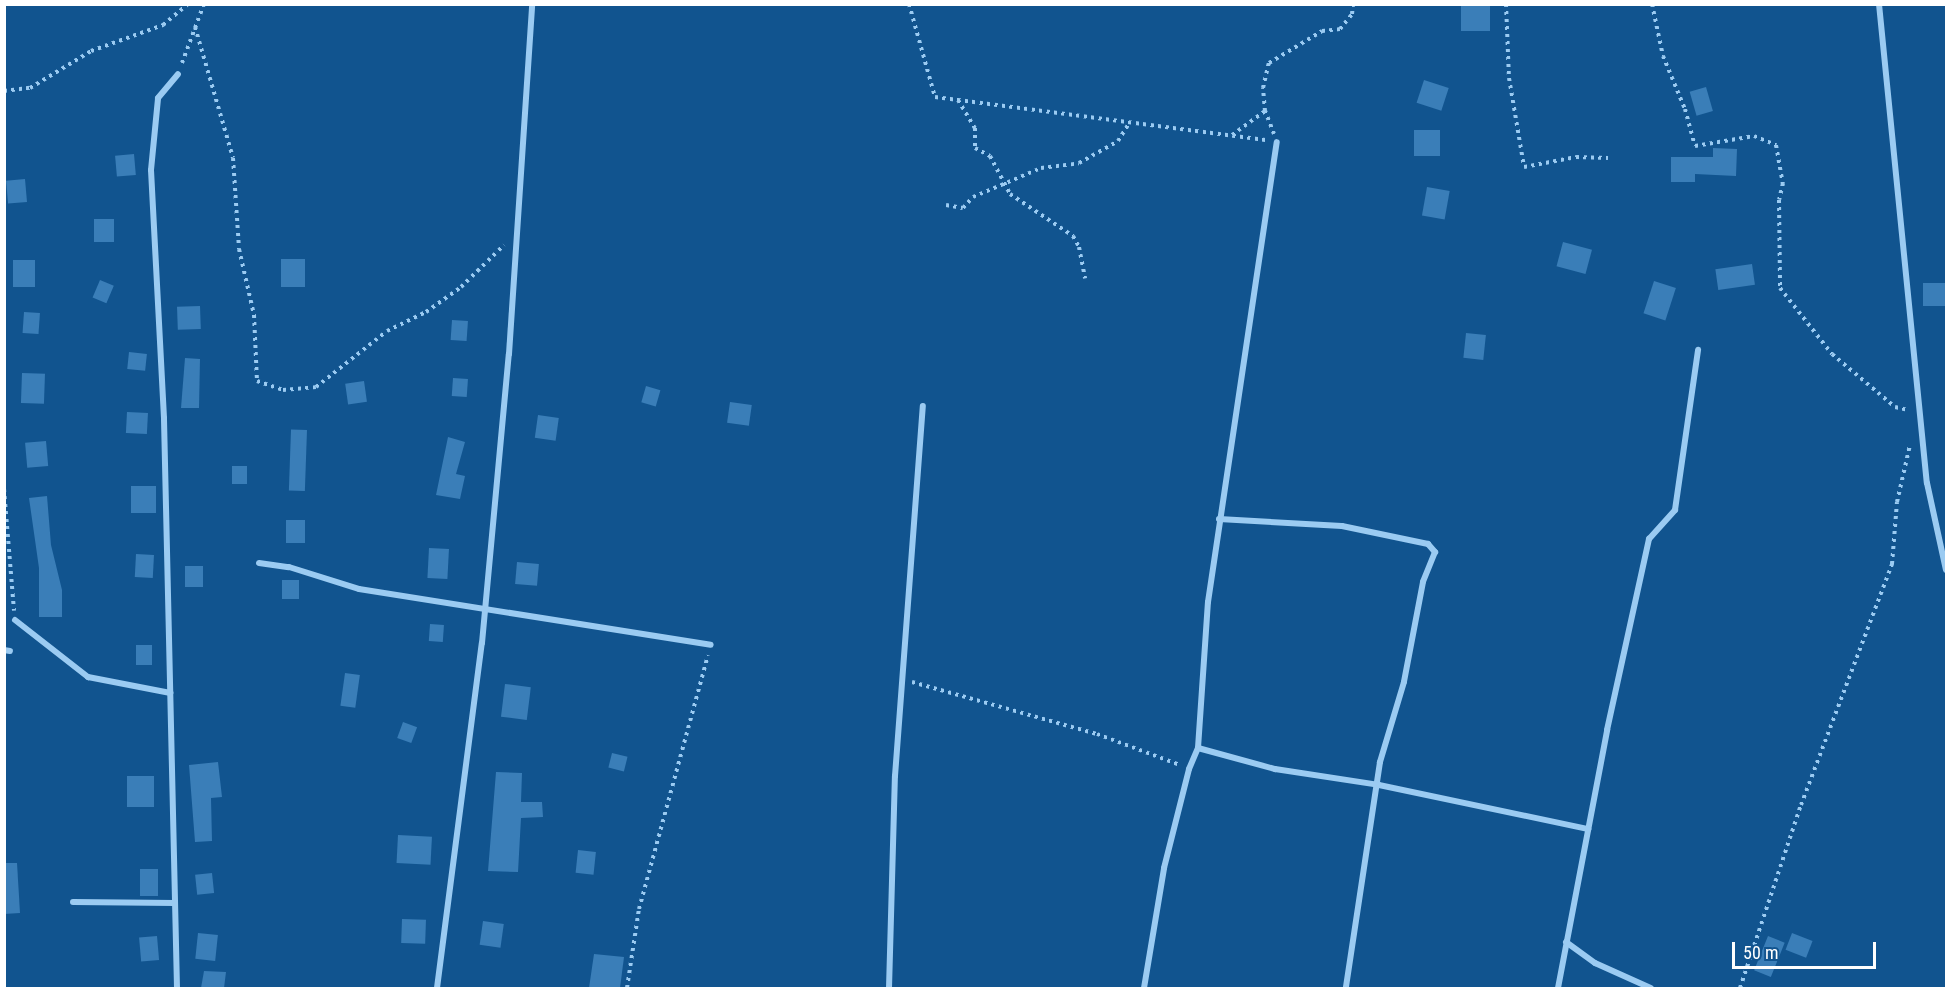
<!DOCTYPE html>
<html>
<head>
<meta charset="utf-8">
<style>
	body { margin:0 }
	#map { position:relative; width:1951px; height:993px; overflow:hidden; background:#11548f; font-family:"Roboto Condensed",sans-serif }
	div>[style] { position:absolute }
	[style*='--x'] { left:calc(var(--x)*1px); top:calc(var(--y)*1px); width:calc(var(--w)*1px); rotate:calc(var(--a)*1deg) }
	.building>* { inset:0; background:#3a7eb8; transform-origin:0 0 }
	.path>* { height:4px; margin-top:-2px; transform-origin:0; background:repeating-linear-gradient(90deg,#9bcbf2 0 3px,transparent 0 7.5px) }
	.street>* { height:6px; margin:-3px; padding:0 3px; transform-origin:3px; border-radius:3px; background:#9bcbf2 }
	span { translate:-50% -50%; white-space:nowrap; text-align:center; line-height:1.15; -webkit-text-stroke:4.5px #11548f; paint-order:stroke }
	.frame { position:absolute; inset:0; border:6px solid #fff; pointer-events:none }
	.scale { position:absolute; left:1732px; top:942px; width:144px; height:27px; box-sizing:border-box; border:3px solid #fff; border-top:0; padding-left:8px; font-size:18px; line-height:21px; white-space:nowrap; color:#fff; -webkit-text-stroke:4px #11548f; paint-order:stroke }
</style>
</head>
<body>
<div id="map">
	<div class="building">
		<i style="left:1461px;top:4px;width:29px;height:27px"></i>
		<i style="left:1424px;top:80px;width:26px;height:24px;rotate:18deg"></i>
		<i style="left:1706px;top:87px;width:25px;height:17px;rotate:74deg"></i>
		<i style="left:1440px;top:130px;width:26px;height:26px;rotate:90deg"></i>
		<i style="clip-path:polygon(1713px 148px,1737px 149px,1736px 176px,1695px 174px,1695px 182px,1671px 182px,1671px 157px,1713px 157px)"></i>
		<i style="left:134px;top:154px;width:21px;height:19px;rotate:85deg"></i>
		<i style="left:25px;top:179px;width:23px;height:19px;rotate:85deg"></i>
		<i style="left:1427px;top:187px;width:23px;height:29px;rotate:10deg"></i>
		<i style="left:94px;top:219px;width:20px;height:23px"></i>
		<i style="left:1563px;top:242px;width:30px;height:25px;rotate:15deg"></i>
		<i style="left:281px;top:259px;width:24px;height:28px"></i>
		<i style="left:13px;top:260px;width:22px;height:27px"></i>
		<i style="left:1752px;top:264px;width:21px;height:37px;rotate:82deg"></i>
		<i style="left:100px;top:280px;width:15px;height:19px;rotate:23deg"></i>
		<i style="left:1654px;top:281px;width:23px;height:34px;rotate:18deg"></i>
		<i style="left:1947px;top:283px;width:23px;height:24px;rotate:90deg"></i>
		<i style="left:200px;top:306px;width:23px;height:23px;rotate:88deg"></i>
		<i style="left:24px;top:312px;width:16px;height:21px;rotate:4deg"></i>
		<i style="left:452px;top:320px;width:16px;height:20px;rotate:4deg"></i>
		<i style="left:1466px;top:333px;width:20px;height:25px;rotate:6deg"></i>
		<i style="left:129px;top:352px;width:18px;height:17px;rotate:6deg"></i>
		<i style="clip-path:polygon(185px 358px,200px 359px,199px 408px,181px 408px)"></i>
		<i style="left:22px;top:373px;width:23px;height:30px;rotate:2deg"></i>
		<i style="left:453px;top:378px;width:15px;height:18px;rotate:4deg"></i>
		<i style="left:364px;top:381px;width:21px;height:19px;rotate:82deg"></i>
		<i style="left:646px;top:386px;width:15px;height:17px;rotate:16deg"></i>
		<i style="left:730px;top:402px;width:22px;height:21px;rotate:8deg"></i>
		<i style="left:127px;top:412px;width:21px;height:21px;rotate:3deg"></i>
		<i style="left:538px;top:415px;width:21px;height:23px;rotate:8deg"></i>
		<i style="left:307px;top:430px;width:61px;height:16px;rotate:92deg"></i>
		<i style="clip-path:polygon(448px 437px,465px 442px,456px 474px,465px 476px,460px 499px,436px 495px)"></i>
		<i style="left:46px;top:441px;width:25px;height:21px;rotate:85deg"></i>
		<i style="left:232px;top:466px;width:15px;height:18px"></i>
		<i style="left:131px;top:486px;width:25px;height:27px"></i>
		<i style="clip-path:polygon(47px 496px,51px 545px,62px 590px,62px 617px,39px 617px,39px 568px,29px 498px)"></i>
		<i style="left:286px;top:520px;width:19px;height:23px"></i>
		<i style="left:429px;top:548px;width:20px;height:30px;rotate:3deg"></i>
		<i style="left:136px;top:554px;width:18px;height:23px;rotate:3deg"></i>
		<i style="left:517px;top:562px;width:22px;height:22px;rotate:5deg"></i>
		<i style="left:185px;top:566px;width:18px;height:21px"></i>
		<i style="left:282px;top:580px;width:17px;height:19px"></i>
		<i style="left:430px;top:624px;width:14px;height:17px;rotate:4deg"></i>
		<i style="left:136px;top:645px;width:16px;height:20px"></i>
		<i style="left:345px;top:673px;width:15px;height:33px;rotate:8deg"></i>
		<i style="left:505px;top:684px;width:26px;height:33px;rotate:7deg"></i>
		<i style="left:403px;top:722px;width:15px;height:17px;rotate:20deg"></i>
		<i style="left:612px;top:753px;width:16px;height:15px;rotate:14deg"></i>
		<i style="clip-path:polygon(218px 762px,222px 797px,211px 798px,212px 841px,195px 842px,189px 765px)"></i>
		<i style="clip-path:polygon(496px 772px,522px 773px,521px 802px,542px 802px,543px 817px,521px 818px,518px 872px,488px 871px)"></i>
		<i style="left:127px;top:776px;width:27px;height:31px"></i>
		<i style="left:398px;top:835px;width:34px;height:28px;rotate:3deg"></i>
		<i style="left:578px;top:850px;width:18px;height:23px;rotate:6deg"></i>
		<i style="clip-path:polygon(4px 863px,17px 863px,20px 913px,4px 914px)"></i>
		<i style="left:158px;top:869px;width:27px;height:18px;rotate:90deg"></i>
		<i style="left:212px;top:873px;width:20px;height:17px;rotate:84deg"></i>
		<i style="left:402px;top:919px;width:24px;height:24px;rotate:2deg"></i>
		<i style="left:483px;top:921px;width:21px;height:24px;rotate:8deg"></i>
		<i style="left:198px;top:933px;width:20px;height:26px;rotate:6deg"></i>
		<i style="left:1792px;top:933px;width:22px;height:18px;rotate:21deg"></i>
		<i style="left:157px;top:936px;width:24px;height:18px;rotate:85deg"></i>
		<i style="left:1768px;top:936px;width:18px;height:37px;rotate:22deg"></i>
		<i style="clip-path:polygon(594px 954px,624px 957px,620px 988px,589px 988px)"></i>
		<i style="clip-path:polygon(204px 971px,226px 972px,224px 988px,201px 988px)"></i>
	</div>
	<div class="path">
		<i style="--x:909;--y:4;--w:97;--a:74.4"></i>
		<i style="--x:935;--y:97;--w:335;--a:7.4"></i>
		<i style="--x:1506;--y:4;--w:74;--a:87.7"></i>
		<i style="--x:1509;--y:78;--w:90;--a:80.4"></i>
		<i style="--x:1524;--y:167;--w:53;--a:-10.9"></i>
		<i style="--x:1576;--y:157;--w:32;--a:2"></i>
		<i style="--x:1652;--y:4;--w:53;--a:78.1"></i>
		<i style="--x:1663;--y:56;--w:57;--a:67.5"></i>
		<i style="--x:1685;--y:109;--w:38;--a:75"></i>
		<i style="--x:1695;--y:146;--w:60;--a:-9.6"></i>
		<i style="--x:1754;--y:136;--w:24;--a:22"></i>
		<i style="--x:1776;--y:145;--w:39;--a:80"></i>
		<i style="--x:1783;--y:183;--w:17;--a:103"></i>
		<i style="--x:1779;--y:200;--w:88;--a:89.3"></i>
		<i style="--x:1780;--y:288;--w:84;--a:51.8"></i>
		<i style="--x:1832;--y:354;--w:82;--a:40.1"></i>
		<i style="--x:1895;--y:407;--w:13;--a:13"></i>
		<i style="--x:195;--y:27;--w:136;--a:73.8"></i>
		<i style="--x:233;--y:158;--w:91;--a:86.2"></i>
		<i style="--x:239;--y:249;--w:68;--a:77.2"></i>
		<i style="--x:254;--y:315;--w:66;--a:87.4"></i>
		<i style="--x:257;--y:381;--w:28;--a:19"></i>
		<i style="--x:283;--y:390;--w:33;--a:-5"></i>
		<i style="--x:316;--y:387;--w:90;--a:-38.3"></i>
		<i style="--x:387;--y:331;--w:43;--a:-26"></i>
		<i style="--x:426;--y:312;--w:43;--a:-35.5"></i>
		<i style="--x:461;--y:287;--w:60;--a:-44.3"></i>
		<i style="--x:182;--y:63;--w:63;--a:-69.6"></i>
		<i style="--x:4;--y:91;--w:26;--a:-7"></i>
		<i style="--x:30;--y:88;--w:71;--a:-31.2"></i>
		<i style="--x:91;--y:51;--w:77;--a:-19.9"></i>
		<i style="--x:163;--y:25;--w:33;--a:-40"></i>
		<i style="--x:958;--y:100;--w:33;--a:59"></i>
		<i style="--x:975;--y:128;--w:20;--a:90"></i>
		<i style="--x:975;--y:148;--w:17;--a:28"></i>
		<i style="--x:990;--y:156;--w:43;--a:62.2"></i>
		<i style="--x:1010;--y:194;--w:76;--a:33.7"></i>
		<i style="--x:1073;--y:236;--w:13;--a:61"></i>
		<i style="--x:1079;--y:247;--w:32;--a:79"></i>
		<i style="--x:1274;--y:134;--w:25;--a:-111"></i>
		<i style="--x:1265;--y:111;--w:23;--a:-95"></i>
		<i style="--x:1263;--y:88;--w:26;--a:-77"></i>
		<i style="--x:1269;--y:63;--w:62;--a:-31.1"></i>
		<i style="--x:1322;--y:31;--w:18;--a:-6"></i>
		<i style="--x:1340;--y:29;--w:19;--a:-51"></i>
		<i style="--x:1352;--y:14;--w:10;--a:-84"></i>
		<i style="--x:1232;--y:135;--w:41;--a:-36"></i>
		<i style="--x:946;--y:205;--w:17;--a:10"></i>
		<i style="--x:963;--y:208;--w:15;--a:-48"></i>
		<i style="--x:973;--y:197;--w:74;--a:-23.1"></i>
		<i style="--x:1041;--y:168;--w:38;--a:-7"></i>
		<i style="--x:1079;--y:163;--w:45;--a:-29.4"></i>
		<i style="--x:1118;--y:141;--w:22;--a:-58"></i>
		<i style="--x:4;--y:489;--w:122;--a:85.3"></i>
		<i style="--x:912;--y:682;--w:192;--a:15.7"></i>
		<i style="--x:1097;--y:734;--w:89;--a:20.5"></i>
		<i style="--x:627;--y:988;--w:80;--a:-81.4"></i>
		<i style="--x:639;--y:909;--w:263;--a:-74.8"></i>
		<i style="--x:1740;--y:988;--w:193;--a:-71.6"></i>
		<i style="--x:1801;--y:805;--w:258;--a:-69.3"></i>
		<i style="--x:1892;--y:564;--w:62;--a:-85.4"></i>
		<i style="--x:1897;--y:502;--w:58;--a:-77.2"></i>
	</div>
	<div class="street">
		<i style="--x:1879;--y:4;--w:481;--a:84.3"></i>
		<i style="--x:1927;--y:483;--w:89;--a:77.7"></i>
		<i style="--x:1219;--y:519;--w:123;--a:3.3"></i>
		<i style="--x:1342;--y:526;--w:88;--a:11.8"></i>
		<i style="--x:1428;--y:544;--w:11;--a:49"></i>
		<i style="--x:1435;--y:552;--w:32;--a:112"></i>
		<i style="--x:1423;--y:582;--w:102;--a:100.8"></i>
		<i style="--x:1404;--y:682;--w:84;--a:106.7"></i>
		<i style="--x:1380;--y:762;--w:229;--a:98.6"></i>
		<i style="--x:259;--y:563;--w:30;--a:8"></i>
		<i style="--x:289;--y:567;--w:73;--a:17.4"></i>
		<i style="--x:359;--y:589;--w:356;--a:9"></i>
		<i style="--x:15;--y:620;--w:93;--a:38"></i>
		<i style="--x:88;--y:677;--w:84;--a:11"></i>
		<i style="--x:4;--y:650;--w:6;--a:9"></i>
		<i style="--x:1198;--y:748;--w:80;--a:15.3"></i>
		<i style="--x:1275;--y:769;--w:105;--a:8.7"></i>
		<i style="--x:1379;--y:785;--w:214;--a:11.9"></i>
		<i style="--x:73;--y:902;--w:102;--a:0.6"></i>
		<i style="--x:1566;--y:942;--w:36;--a:36"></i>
		<i style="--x:1595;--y:963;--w:61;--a:24.1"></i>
		<i style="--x:177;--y:988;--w:570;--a:-91.31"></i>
		<i style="--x:164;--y:418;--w:248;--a:-93"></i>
		<i style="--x:151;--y:170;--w:72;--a:-84.4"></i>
		<i style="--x:158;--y:98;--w:31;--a:-50"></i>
		<i style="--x:437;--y:988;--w:348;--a:-82.6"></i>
		<i style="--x:482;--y:643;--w:290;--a:-84.7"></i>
		<i style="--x:509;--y:354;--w:351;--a:-86.2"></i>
		<i style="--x:889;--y:988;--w:212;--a:-88.4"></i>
		<i style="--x:895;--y:776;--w:371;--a:-85.7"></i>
		<i style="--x:1144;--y:988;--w:122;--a:-80.5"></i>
		<i style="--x:1164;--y:868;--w:102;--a:-75.8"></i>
		<i style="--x:1189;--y:769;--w:23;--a:-67"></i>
		<i style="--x:1198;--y:748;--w:146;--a:-86.1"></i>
		<i style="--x:1208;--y:602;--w:465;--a:-81.5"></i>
		<i style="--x:1558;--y:988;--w:263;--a:-79.2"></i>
		<i style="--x:1607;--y:730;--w:196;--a:-77.6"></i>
		<i style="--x:1649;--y:539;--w:39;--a:-48"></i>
		<i style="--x:1675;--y:510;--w:162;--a:-81.8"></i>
	</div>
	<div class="frame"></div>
	<div class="scale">50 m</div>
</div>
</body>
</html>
